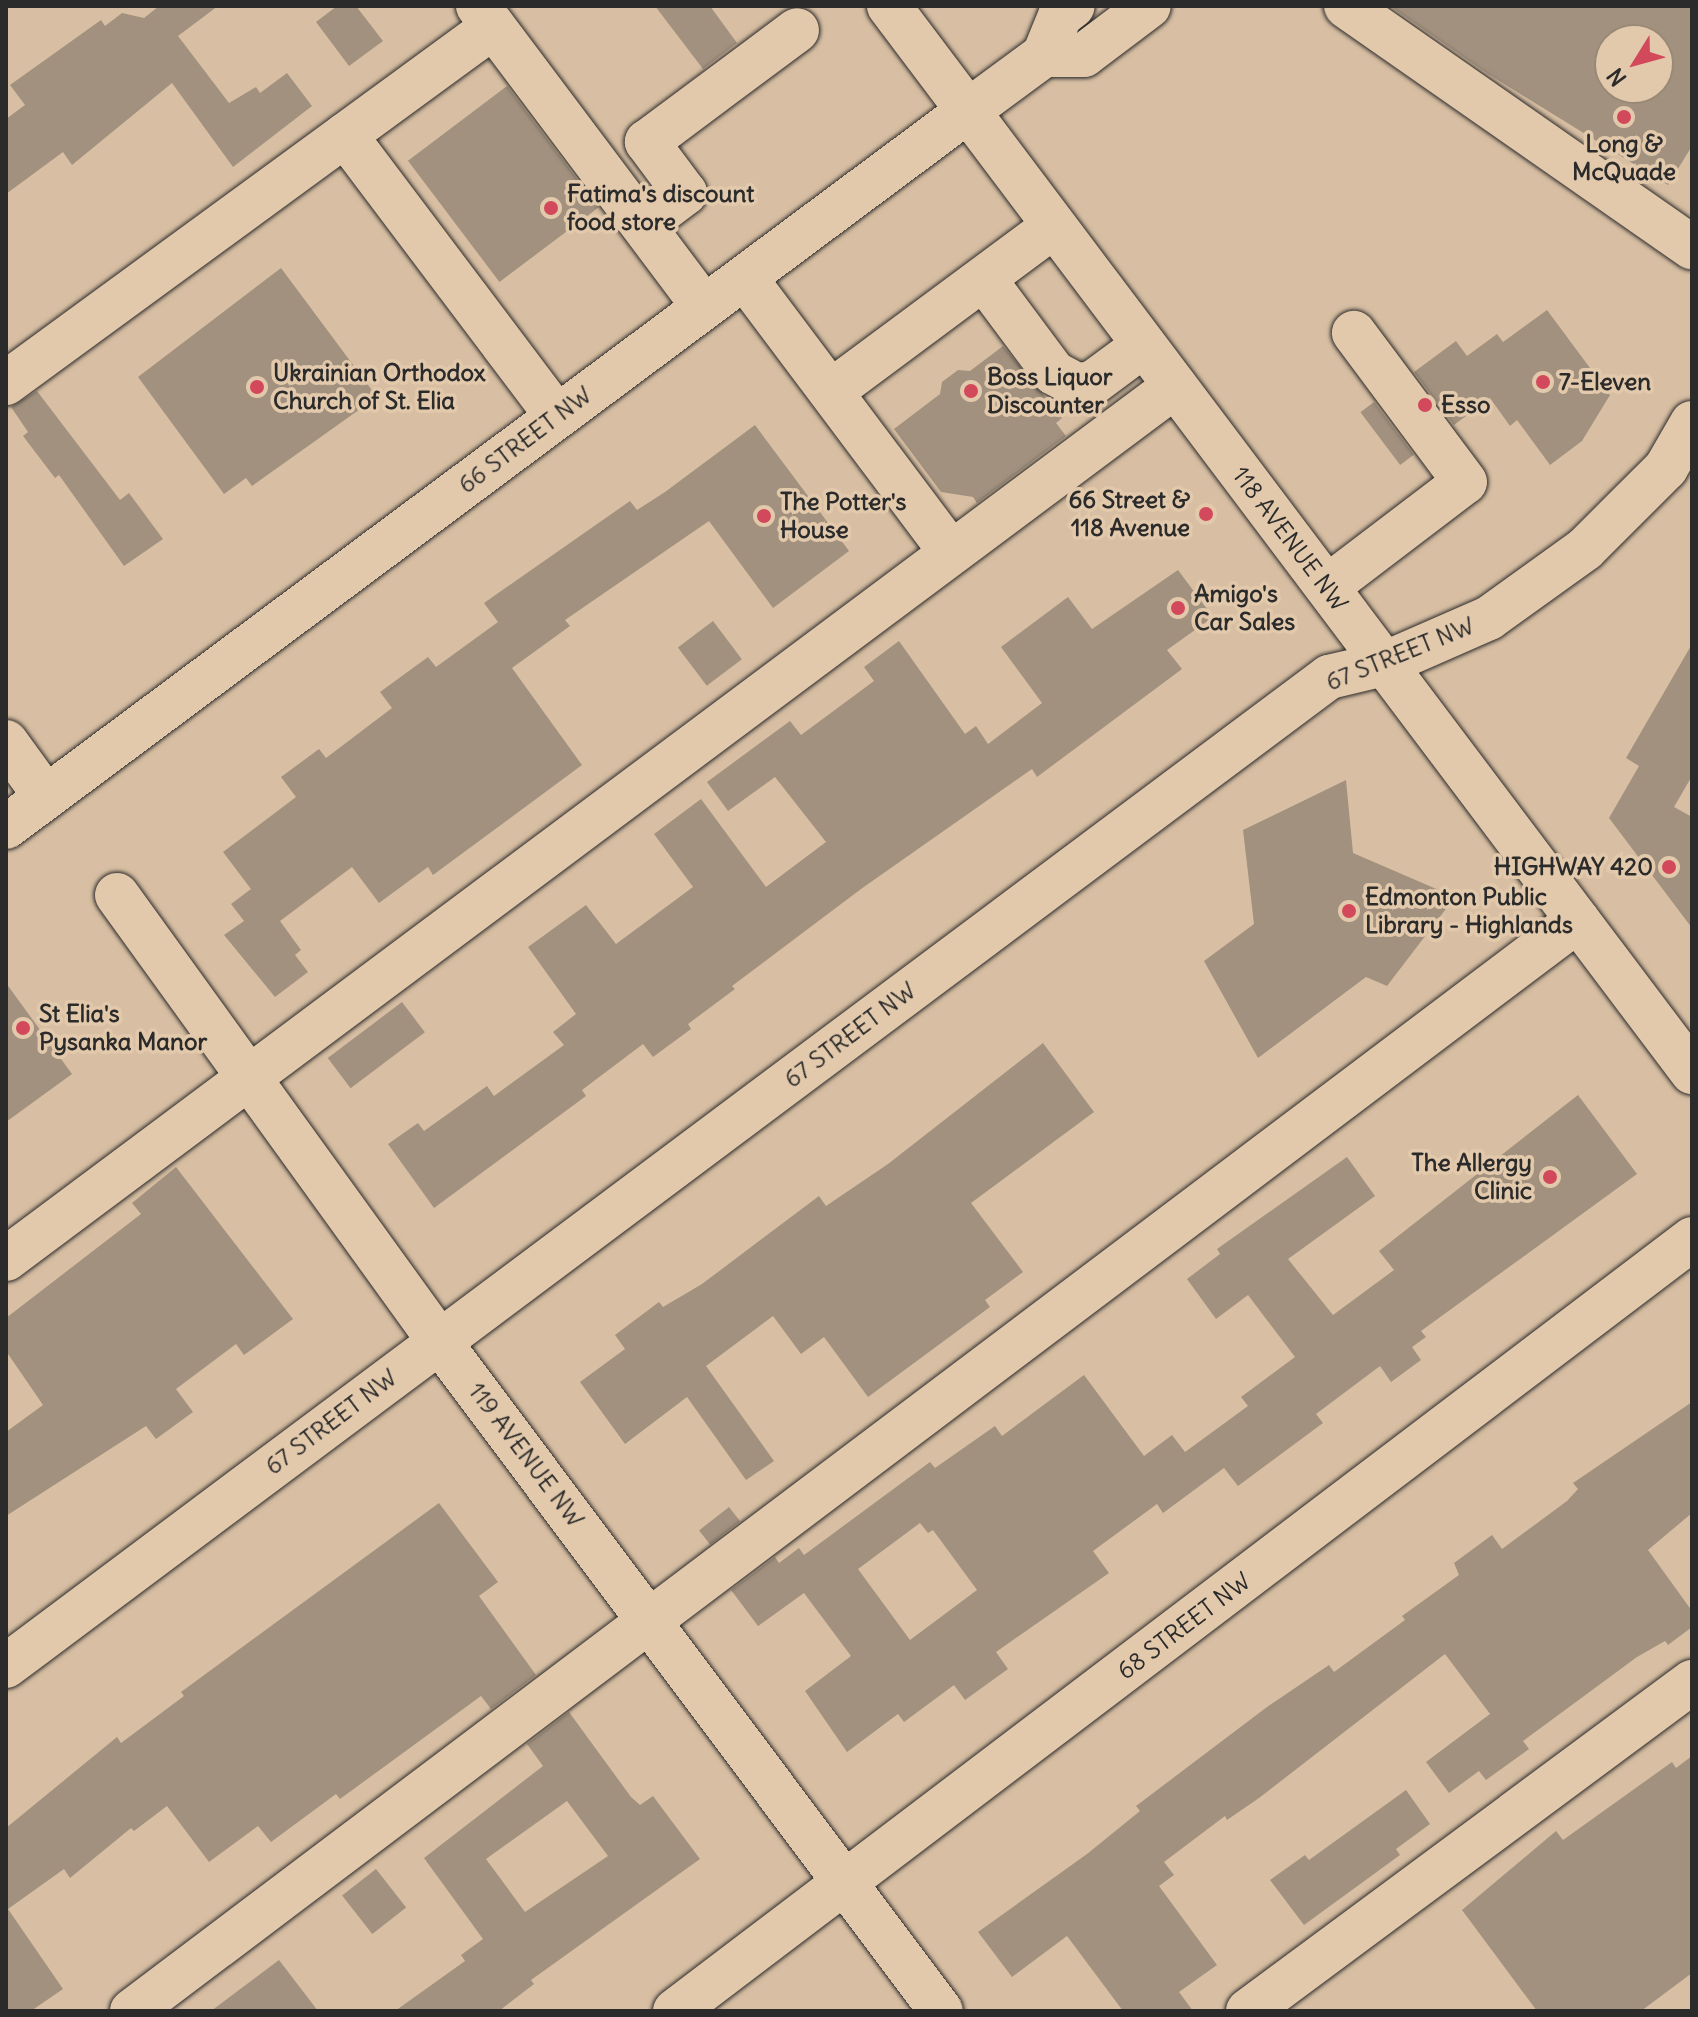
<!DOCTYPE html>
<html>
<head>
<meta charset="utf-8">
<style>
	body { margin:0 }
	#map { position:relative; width:1698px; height:2017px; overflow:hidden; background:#d8bfa3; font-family:Delius,sans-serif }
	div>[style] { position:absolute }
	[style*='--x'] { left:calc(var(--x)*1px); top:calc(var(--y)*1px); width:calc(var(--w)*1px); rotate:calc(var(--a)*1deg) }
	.building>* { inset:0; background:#a2917e; transform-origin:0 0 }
	.roads { filter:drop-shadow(0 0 2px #2b2b2b) drop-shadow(0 0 2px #2b2b2b) }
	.minor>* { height:44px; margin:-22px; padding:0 22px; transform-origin:22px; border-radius:22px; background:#e3c9ab }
	.major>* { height:44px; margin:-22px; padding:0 22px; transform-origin:22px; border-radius:22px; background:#e3c9ab }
	.dots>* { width:22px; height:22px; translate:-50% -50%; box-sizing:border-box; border:4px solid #e3c9ab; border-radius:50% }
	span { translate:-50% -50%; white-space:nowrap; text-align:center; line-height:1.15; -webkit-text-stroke:7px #e3c9ab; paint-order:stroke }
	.poi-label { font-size:24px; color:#2b2b2b; font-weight:700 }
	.left { translate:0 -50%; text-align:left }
	.right { translate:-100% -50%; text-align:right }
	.street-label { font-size:24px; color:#2b2b2b }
	.frame { position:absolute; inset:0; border:8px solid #2b2b2b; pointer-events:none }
	.north { position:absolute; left:1594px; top:24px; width:80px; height:80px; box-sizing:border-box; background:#e3c9ab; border:2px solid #998a78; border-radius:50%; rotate:233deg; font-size:22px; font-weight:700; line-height:32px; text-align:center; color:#2b2b2b }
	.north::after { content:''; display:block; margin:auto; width:28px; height:36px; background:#d1495b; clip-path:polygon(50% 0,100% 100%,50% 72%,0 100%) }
</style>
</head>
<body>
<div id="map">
	<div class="building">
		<i style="clip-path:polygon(159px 6px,218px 6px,178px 36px,229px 103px,256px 87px,260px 93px,287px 73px,312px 106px,233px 167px,172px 83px,72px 165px,63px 152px,6px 194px,6px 119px,25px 105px,10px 85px,101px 20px,105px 26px,122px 13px,144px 18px)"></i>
		<i style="clip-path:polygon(337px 6px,356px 6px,383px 41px,349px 66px,316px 22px)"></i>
		<i style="clip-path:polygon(655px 6px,710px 6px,737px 43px,703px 69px)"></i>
		<i style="clip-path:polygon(evenodd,1390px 6px,1692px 6px,1692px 146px,1668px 185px,1488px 74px,1390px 6px,1610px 40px,1658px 40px,1658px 88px,1610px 88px,1610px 40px)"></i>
		<i style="left:507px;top:86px;width:152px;height:124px;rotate:53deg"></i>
		<i style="clip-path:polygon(281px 268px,377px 397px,252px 486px,246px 478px,224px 494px,138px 377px)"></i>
		<i style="clip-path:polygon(1547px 310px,1610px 395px,1582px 441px,1550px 465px,1517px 420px,1510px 426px,1490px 398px,1454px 425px,1414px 372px,1456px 341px,1467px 356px,1497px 334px,1503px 342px)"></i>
		<i style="clip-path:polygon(1003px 346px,1062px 418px,1056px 423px,1066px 436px,977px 503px,973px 497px,941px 492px,894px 429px,940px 394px,942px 382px,958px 370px,970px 371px)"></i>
		<i style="clip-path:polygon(37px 391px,120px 500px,129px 493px,163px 539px,124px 566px,59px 475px,55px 478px,23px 436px,28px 432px,11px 407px)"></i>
		<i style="left:1374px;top:402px;width:66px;height:17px;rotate:53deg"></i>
		<i style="clip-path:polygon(755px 425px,849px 551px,773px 608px,709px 521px,565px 620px,570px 626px,512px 668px,582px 765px,433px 875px,428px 867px,379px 903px,352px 867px,280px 921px,301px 950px,295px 955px,308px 972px,275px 997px,224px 935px,244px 921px,231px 904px,251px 889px,223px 852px,296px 797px,281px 777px,319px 749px,326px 758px,392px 708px,380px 692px,428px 657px,436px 667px,498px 622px,484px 603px,630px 501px,637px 510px,665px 492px)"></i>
		<i style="clip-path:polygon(1178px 570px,1213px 617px,1167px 650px,1182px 669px,1037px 777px,1032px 769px,861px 889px,732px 986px,735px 989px,688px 1024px,691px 1029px,653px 1057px,643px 1044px,582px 1090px,586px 1096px,434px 1208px,388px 1144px,418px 1123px,424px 1131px,487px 1086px,494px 1096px,564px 1045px,553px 1032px,576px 1014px,528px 947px,586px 905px,616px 944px,693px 887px,654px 834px,701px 799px,766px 887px,826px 842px,775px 777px,728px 811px,707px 782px,790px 721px,801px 735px,874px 681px,864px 667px,899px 641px,965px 734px,976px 726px,988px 744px,1042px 703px,1001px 647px,1068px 597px,1092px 629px)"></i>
		<i style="left:713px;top:621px;width:48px;height:44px;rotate:53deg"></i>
		<i style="clip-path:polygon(1692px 644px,1692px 776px,1674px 807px,1692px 817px,1692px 928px,1609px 818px,1639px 766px,1626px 758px)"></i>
		<i style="clip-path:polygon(1346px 780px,1353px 853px,1455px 897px,1387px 986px,1366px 977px,1258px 1058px,1204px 961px,1254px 924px,1243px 830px)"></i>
		<i style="clip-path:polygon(6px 983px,72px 1074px,6px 1122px)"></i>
		<i style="left:402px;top:1002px;width:38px;height:93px;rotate:53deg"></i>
		<i style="clip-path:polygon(1043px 1043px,1094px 1112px,971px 1203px,1023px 1272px,985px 1300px,990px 1307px,868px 1397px,824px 1337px,801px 1354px,773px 1316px,706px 1366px,774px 1461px,746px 1480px,687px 1397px,625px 1444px,580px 1382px,625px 1349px,615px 1335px,659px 1302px,663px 1307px,702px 1284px,819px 1196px,826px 1206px,888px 1164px)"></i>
		<i style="clip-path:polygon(evenodd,1578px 1095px,1637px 1174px,1421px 1331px,1426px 1337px,1412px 1347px,1421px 1360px,1391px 1382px,1380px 1366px,1316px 1414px,1323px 1423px,1238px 1486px,1224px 1468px,1163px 1513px,1157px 1504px,1093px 1551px,1109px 1573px,996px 1652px,1008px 1669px,965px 1700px,954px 1685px,904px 1722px,898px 1714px,847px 1752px,805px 1691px,851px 1656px,804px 1593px,758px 1626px,731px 1590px,775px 1557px,779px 1563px,799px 1548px,804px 1555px,930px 1462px,935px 1468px,995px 1426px,1002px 1436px,1084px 1375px,1144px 1456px,1172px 1435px,1185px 1452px,1248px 1406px,1241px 1397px,1295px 1357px,1248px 1295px,1216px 1319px,1187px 1279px,1220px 1254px,1217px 1249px,1347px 1157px,1375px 1196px,1288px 1259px,1333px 1315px,1394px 1270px,1379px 1251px,1578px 1095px,920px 1523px,928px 1533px,933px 1530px,977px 1590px,910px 1640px,858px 1569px,920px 1523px)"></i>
		<i style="clip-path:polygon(176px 1167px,293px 1319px,244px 1355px,236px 1344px,176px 1389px,193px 1412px,156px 1439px,146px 1426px,6px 1516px,6px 1432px,43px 1405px,6px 1351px,6px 1318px,141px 1214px,132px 1203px)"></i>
		<i style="clip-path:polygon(1692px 1402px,1692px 1513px,1648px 1550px,1692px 1611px,1692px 1627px,1668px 1645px,1665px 1641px,1637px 1657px,1523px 1741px,1529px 1749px,1486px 1780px,1479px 1771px,1449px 1793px,1426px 1762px,1490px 1714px,1445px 1654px,1259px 1798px,1227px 1820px,1225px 1816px,1164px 1862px,1174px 1875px,1159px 1886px,1217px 1965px,1179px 1992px,1193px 2011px,1123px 2011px,1067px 1936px,1012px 1977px,978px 1932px,1087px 1854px,1140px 1811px,1136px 1806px,1267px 1707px,1329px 1665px,1334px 1672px,1405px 1620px,1402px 1616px,1459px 1575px,1454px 1563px,1492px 1535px,1502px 1549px,1567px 1501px,1578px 1489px,1573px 1483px)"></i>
		<i style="clip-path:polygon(439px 1503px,498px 1582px,479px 1596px,536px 1675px,491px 1709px,481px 1696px,340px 1799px,336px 1794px,271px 1842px,258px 1826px,209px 1862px,167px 1806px,134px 1831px,131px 1828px,70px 1878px,64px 1869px,8px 1909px,63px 1989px,31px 2011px,6px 2011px,6px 1828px,117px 1737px,121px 1743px,184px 1696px,181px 1692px)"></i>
		<i style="left:729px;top:1507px;width:18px;height:38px;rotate:52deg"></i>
		<i style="clip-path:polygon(evenodd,569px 1712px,631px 1797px,640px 1805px,653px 1796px,700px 1859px,531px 1980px,534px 1984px,499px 2011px,395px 2011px,465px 1961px,461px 1955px,483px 1939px,424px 1858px,543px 1766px,527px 1744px,569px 1712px,567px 1801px,608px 1856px,525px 1912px,486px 1859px,567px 1801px)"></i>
		<i style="clip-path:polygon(1692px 1756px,1692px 1973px,1641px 2011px,1537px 2011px,1462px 1910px,1556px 1831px,1563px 1840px,1672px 1762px,1676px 1768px)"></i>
		<i style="clip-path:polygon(1406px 1790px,1430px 1824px,1396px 1849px,1400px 1855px,1304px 1925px,1270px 1880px,1305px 1855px,1309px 1860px)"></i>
		<i style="left:376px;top:1869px;width:49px;height:43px;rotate:52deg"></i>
		<i style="clip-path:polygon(279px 1960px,318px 2011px,211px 2011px)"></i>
	</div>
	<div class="roads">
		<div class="minor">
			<i style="--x:478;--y:6;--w:376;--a:53.1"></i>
			<i style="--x:1346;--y:6;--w:422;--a:34.9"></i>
			<i style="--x:1044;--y:55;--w:40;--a:0"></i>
			<i style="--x:1084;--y:55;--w:81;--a:-37"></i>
			<i style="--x:968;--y:111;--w:94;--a:-36.4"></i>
			<i style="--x:1044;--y:55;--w:42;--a:-67.7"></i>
			<i style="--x:1060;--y:16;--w:16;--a:-38"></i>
			<i style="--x:345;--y:135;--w:352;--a:53"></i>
			<i style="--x:643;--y:225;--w:53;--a:-37.3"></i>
			<i style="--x:685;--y:193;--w:64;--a:-126.7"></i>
			<i style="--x:647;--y:142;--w:187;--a:-36.7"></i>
			<i style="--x:745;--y:278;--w:343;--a:53.1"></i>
			<i style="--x:984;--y:279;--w:117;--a:53.3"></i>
			<i style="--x:1054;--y:373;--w:27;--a:28"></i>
			<i style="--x:1078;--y:386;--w:16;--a:-14"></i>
			<i style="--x:1094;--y:382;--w:62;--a:-36.5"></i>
			<i style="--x:6;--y:383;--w:603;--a:-36.17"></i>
			<i style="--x:833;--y:390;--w:275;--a:-36.6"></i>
			<i style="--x:1327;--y:587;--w:173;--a:-37.3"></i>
			<i style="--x:1465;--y:482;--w:186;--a:-126.7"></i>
			<i style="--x:6;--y:742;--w:68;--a:54"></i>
			<i style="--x:117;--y:895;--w:550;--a:54.17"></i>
			<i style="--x:439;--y:1341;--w:837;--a:53.16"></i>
			<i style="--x:6;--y:1259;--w:1459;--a:-36.75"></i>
			<i style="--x:6;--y:1666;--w:1652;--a:-36.78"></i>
			<i style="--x:1329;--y:677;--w:57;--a:-13.3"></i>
			<i style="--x:1384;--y:664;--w:115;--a:-23.7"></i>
			<i style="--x:1489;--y:618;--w:118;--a:-35.7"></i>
			<i style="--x:1585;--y:549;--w:115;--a:-45"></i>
			<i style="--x:1666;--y:468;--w:52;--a:-60"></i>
			<i style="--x:132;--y:2011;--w:1811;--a:-37.03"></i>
			<i style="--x:675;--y:2011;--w:1277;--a:-37.2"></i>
			<i style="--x:1248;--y:2011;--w:553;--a:-36.54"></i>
		</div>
		<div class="major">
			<i style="--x:889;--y:6;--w:1335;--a:53.01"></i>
			<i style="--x:6;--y:827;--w:1199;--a:-36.66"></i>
		</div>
	</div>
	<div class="dots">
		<i style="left:1624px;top:117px;background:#d1495b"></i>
		<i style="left:551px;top:208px;background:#d1495b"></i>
		<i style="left:1543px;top:382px;background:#d1495b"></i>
		<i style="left:257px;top:387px;background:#d1495b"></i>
		<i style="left:971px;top:391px;background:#d1495b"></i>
		<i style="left:1425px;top:405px;background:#d1495b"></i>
		<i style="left:1206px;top:514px;background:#d1495b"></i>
		<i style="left:764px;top:516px;background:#d1495b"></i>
		<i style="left:1178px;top:608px;background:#d1495b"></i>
		<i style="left:1669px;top:867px;background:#d1495b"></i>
		<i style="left:1349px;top:911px;background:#d1495b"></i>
		<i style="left:23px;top:1028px;background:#d1495b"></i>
		<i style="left:1550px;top:1177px;background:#d1495b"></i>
	</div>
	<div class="poi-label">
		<span style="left:1624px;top:158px">Long &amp;<br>McQuade</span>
		<span class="left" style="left:567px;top:208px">Fatima's discount<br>food store</span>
		<span class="left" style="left:273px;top:387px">Ukrainian Orthodox<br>Church of St. Elia</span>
		<span class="left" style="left:987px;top:391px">Boss Liquor<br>Discounter</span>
		<span class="left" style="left:1559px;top:382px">7-Eleven</span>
		<span class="left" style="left:1441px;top:405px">Esso</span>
		<span class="right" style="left:1190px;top:514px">66 Street &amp;<br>118 Avenue</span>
		<span class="left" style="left:780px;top:516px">The Potter's<br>House</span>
		<span class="left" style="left:1194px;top:608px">Amigo's<br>Car Sales</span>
		<span class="right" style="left:1653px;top:867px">HIGHWAY 420</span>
		<span class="left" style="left:1365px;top:911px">Edmonton Public<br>Library - Highlands</span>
		<span class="left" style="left:39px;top:1028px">St Elia's<br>Pysanka Manor</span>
		<span class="right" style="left:1532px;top:1177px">The Allergy<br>Clinic</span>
	</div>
	<div class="street-label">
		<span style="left:525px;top:440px;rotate:-37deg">66 STREET NW</span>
		<span style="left:1290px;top:539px;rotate:53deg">118 AVENUE NW</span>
		<span style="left:1400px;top:654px;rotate:-22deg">67 STREET NW</span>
		<span style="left:850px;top:1035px;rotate:-37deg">67 STREET NW</span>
		<span style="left:331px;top:1422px;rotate:-37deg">67 STREET NW</span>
		<span style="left:526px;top:1455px;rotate:53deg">119 AVENUE NW</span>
		<span style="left:1184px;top:1626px;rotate:-37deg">68 STREET NW</span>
	</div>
	<div class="frame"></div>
	<div class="north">N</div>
</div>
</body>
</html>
